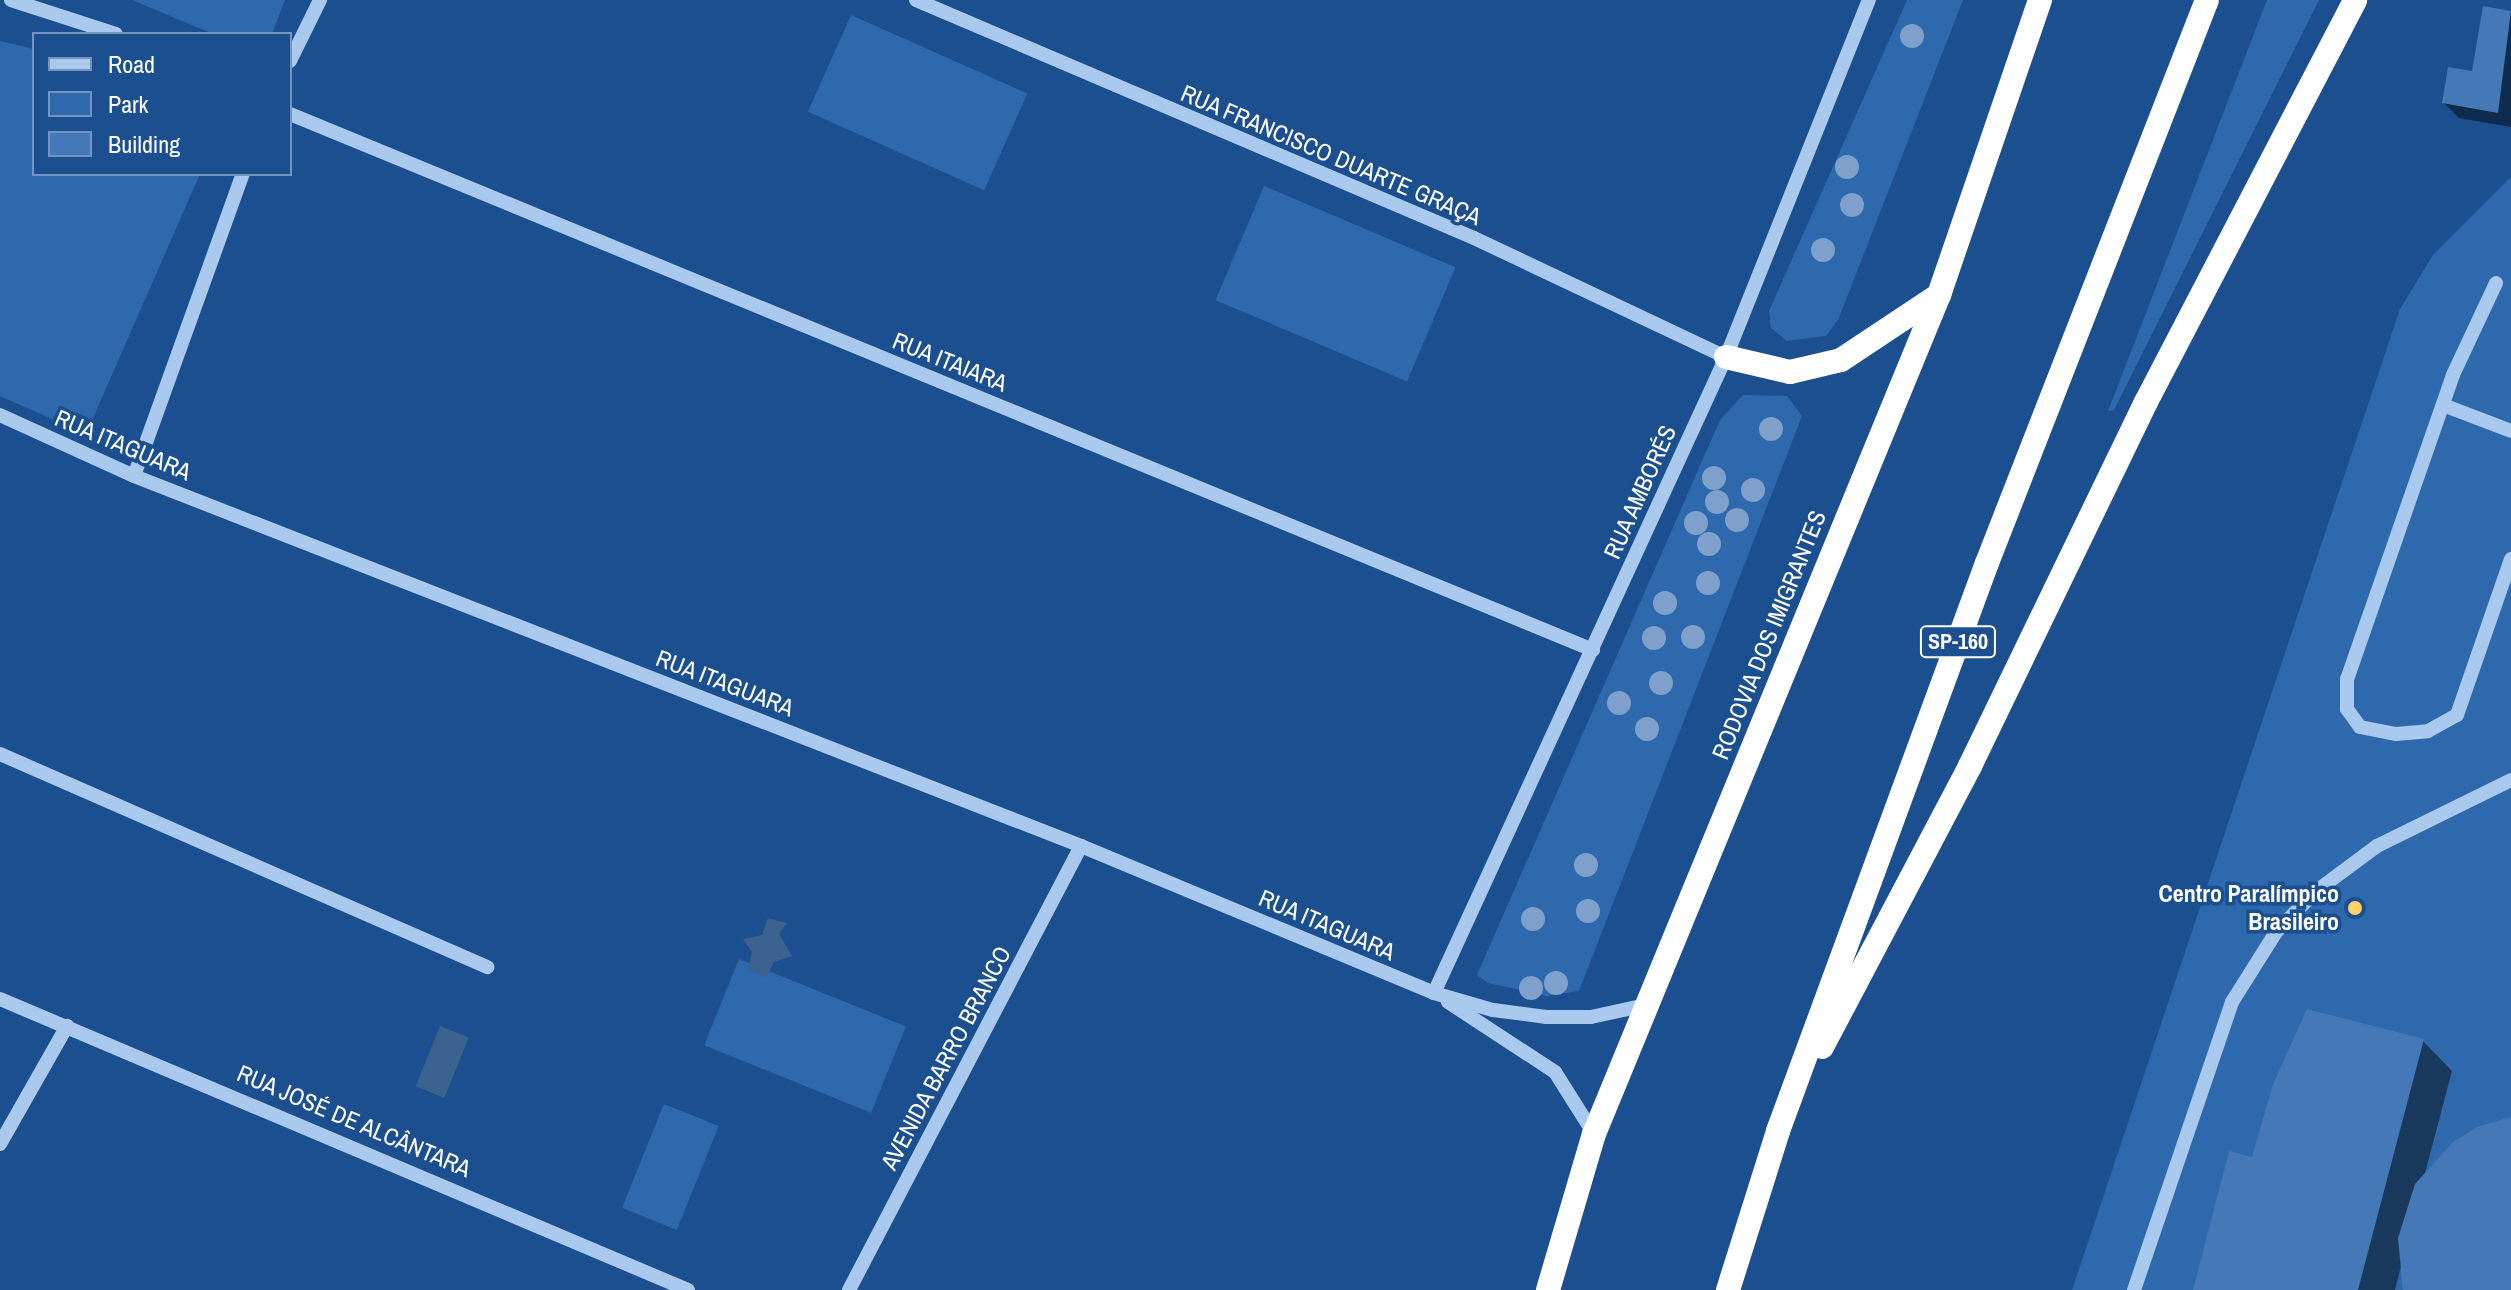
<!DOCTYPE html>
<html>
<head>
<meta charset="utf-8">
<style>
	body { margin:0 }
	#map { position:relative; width:2511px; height:1290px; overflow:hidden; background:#1b4f8f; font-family:"Archivo Narrow",sans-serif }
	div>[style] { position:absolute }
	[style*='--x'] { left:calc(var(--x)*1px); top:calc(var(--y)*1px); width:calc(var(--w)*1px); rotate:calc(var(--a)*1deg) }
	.green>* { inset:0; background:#2e69ad; transform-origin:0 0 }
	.water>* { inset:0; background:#3c6290; transform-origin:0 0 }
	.shadow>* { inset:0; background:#0007 }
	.building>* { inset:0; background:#4478b7 }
	.minor>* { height:14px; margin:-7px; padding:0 7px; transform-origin:7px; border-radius:7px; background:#a9c9ee }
	.highway>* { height:24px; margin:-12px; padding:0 12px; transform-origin:12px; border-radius:12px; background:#fff }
	.trees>* { width:24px; height:24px; margin:-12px; border-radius:50%; background:#7ea0ca }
	.dots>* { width:22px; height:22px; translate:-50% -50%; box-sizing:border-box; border:4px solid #1b4f8f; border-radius:50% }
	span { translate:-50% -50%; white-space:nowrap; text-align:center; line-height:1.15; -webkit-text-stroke:7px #1b4f8f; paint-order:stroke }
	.shield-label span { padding:2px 6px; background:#1b4f8f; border:2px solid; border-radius:6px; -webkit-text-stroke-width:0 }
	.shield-label { font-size:22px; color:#fff; font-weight:700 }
	.street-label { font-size:24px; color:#fff }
	.poi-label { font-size:24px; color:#fff; font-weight:700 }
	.right { translate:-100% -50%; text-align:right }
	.legend { position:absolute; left:32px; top:32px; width:260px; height:144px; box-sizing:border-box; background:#1b4f8f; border:2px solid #7695bc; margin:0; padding:10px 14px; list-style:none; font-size:24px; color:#fff }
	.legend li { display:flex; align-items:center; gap:16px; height:40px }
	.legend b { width:40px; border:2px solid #7695bc }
</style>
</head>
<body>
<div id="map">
	<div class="green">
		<i style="clip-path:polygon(132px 0,285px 0,272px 34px,213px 34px)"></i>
		<i style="clip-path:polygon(1907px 0,1963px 0,1838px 320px,1826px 336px,1787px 341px,1771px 328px,1769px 311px)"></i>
		<i style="clip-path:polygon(2267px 0,2319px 0,2114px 410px,2108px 411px)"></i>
		<i style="left:851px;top:15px;width:193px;height:106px;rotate:24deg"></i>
		<i style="clip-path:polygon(0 41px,34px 49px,34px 174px,200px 174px,86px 434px,0 396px)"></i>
		<i style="clip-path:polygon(2511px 177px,2511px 1290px,2072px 1290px,2400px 309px,2433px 255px)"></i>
		<i style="left:1264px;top:186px;width:208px;height:124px;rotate:23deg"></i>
		<i style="clip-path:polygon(1743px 395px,1787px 396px,1802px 416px,1579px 991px,1546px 996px,1488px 983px,1477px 975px,1720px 420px)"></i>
		<i style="left:739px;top:959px;width:180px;height:93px;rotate:22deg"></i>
		<i style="left:664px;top:1104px;width:59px;height:112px;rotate:22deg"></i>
	</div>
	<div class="water">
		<i style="clip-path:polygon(768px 918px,787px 923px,779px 934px,792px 956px,774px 962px,766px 978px,748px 969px,752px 952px,743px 939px,762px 935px)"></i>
		<i style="left:440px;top:1026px;width:31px;height:65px;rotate:22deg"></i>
	</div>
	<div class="shadow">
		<i style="clip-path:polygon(2485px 8px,2511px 13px,2511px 127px,2459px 118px,2444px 103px,2473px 73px)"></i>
		<i style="clip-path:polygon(2423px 1041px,2452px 1071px,2424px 1177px,2511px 1120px,2511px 1290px,2405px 1290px,2402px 1262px,2395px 1290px,2195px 1290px,2254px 1160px)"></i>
	</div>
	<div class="building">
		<i style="clip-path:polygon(2483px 6px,2511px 11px,2498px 113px,2442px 103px,2448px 67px,2472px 71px)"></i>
		<i style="clip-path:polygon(2307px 1009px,2424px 1039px,2358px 1290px,2193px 1290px,2229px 1151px,2252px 1157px,2273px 1084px)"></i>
		<i style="clip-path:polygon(2511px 1117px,2511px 1290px,2403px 1290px,2398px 1238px,2415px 1184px,2453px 1142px,2477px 1127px)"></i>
	</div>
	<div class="minor">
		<i style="--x:11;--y:0;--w:110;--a:17.9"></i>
		<i style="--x:916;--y:0;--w:607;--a:23.1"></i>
		<i style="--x:1474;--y:238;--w:279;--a:25.3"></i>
		<i style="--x:290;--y:61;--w:68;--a:-63.8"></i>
		<i style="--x:290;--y:114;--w:1409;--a:22.36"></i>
		<i style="--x:2496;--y:283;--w:102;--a:115.1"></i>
		<i style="--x:2453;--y:375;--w:322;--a:109.2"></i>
		<i style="--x:2347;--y:679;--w:30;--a:90"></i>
		<i style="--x:2347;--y:709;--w:22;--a:54"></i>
		<i style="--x:2360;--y:727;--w:37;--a:11"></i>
		<i style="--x:2396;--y:734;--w:32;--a:-5"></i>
		<i style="--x:2428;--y:731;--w:33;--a:-29"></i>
		<i style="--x:2457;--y:715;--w:165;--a:-70.9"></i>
		<i style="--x:2443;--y:405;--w:73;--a:20.9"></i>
		<i style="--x:0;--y:415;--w:147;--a:24.5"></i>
		<i style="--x:134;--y:476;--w:1017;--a:21.34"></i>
		<i style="--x:1081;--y:846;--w:382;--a:22.6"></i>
		<i style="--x:1434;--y:993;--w:61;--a:16.1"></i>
		<i style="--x:1493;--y:1010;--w:54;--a:7.4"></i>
		<i style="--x:1547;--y:1017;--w:44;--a:0"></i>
		<i style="--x:1591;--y:1017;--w:56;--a:-12.3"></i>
		<i style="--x:134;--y:476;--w:321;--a:-70.2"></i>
		<i style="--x:0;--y:754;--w:532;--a:23.62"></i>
		<i style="--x:1434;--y:993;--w:700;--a:-65.34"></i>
		<i style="--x:1726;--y:357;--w:385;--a:-68.2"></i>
		<i style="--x:0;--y:999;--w:747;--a:22.93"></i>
		<i style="--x:1448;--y:1002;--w:128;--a:33.2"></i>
		<i style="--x:1555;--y:1072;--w:73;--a:57.8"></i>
		<i style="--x:0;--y:1144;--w:136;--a:-60.4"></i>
		<i style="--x:849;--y:1290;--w:501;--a:-62.41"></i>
		<i style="--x:2134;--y:1290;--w:304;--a:-71.2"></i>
		<i style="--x:2232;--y:1002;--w:83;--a:-57.8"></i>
		<i style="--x:2276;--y:932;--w:56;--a:-45.7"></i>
		<i style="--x:2315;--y:892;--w:77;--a:-36.6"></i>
		<i style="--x:2377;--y:846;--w:149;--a:-26.2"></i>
	</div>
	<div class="highway">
		<i style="--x:1726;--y:357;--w:66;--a:13.2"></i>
		<i style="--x:1790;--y:372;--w:52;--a:-13.2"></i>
		<i style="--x:1841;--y:360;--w:118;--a:-33.6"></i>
		<i style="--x:1822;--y:1047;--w:318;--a:-62.2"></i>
		<i style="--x:1970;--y:766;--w:404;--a:-64.2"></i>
		<i style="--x:2146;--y:402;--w:453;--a:-62.5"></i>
		<i style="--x:1548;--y:1290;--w:163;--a:-73.6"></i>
		<i style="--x:1594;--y:1134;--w:907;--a:-67.65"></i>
		<i style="--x:1939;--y:295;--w:312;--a:-71.1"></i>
		<i style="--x:1728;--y:1290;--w:167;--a:-72.5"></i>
		<i style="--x:1778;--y:1131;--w:605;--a:-69.8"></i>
		<i style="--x:1987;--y:563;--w:604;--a:-68.66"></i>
	</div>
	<div class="trees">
		<i style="left:1912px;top:36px"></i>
		<i style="left:1847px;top:167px"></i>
		<i style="left:1852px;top:205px"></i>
		<i style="left:1823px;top:250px"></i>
		<i style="left:1771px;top:429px"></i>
		<i style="left:1714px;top:478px"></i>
		<i style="left:1753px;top:490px"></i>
		<i style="left:1717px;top:502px"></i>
		<i style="left:1737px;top:520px"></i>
		<i style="left:1696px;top:523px"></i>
		<i style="left:1709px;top:544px"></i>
		<i style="left:1708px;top:583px"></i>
		<i style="left:1665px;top:603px"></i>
		<i style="left:1693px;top:637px"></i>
		<i style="left:1654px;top:638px"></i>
		<i style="left:1661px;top:683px"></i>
		<i style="left:1619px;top:703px"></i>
		<i style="left:1647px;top:729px"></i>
		<i style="left:1586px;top:865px"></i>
		<i style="left:1588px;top:911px"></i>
		<i style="left:1533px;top:919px"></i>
		<i style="left:1556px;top:983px"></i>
		<i style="left:1531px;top:988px"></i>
	</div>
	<div class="dots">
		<i style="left:2355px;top:908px;background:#ffd166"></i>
	</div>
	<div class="shield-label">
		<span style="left:1958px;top:642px">SP-160</span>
	</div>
	<div class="street-label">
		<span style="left:1331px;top:155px;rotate:23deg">RUA FRANCISCO DUARTE GRAÇA</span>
		<span style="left:950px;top:362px;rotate:22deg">RUA ITAIARA</span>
		<span style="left:123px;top:445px;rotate:23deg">RUA ITAGUARA</span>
		<span style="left:1640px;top:492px;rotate:-66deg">RUA AMBORÉS</span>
		<span style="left:1769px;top:635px;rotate:-68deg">RODOVIA DOS IMIGRANTES</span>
		<span style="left:725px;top:683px;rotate:21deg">RUA ITAGUARA</span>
		<span style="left:1327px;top:925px;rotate:23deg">RUA ITAGUARA</span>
		<span style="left:946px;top:1058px;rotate:-62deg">AVENIDA BARRO BRANCO</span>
		<span style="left:354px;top:1121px;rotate:23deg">RUA JOSÉ DE ALCÂNTARA</span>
	</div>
	<div class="poi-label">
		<span class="right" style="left:2339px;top:908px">Centro Paralímpico<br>Brasileiro</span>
	</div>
	<ul class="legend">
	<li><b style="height:10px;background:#a9c9ee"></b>Road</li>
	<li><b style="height:22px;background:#2e69ad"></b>Park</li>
	<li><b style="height:22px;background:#4478b7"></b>Building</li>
	</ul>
</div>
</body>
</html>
